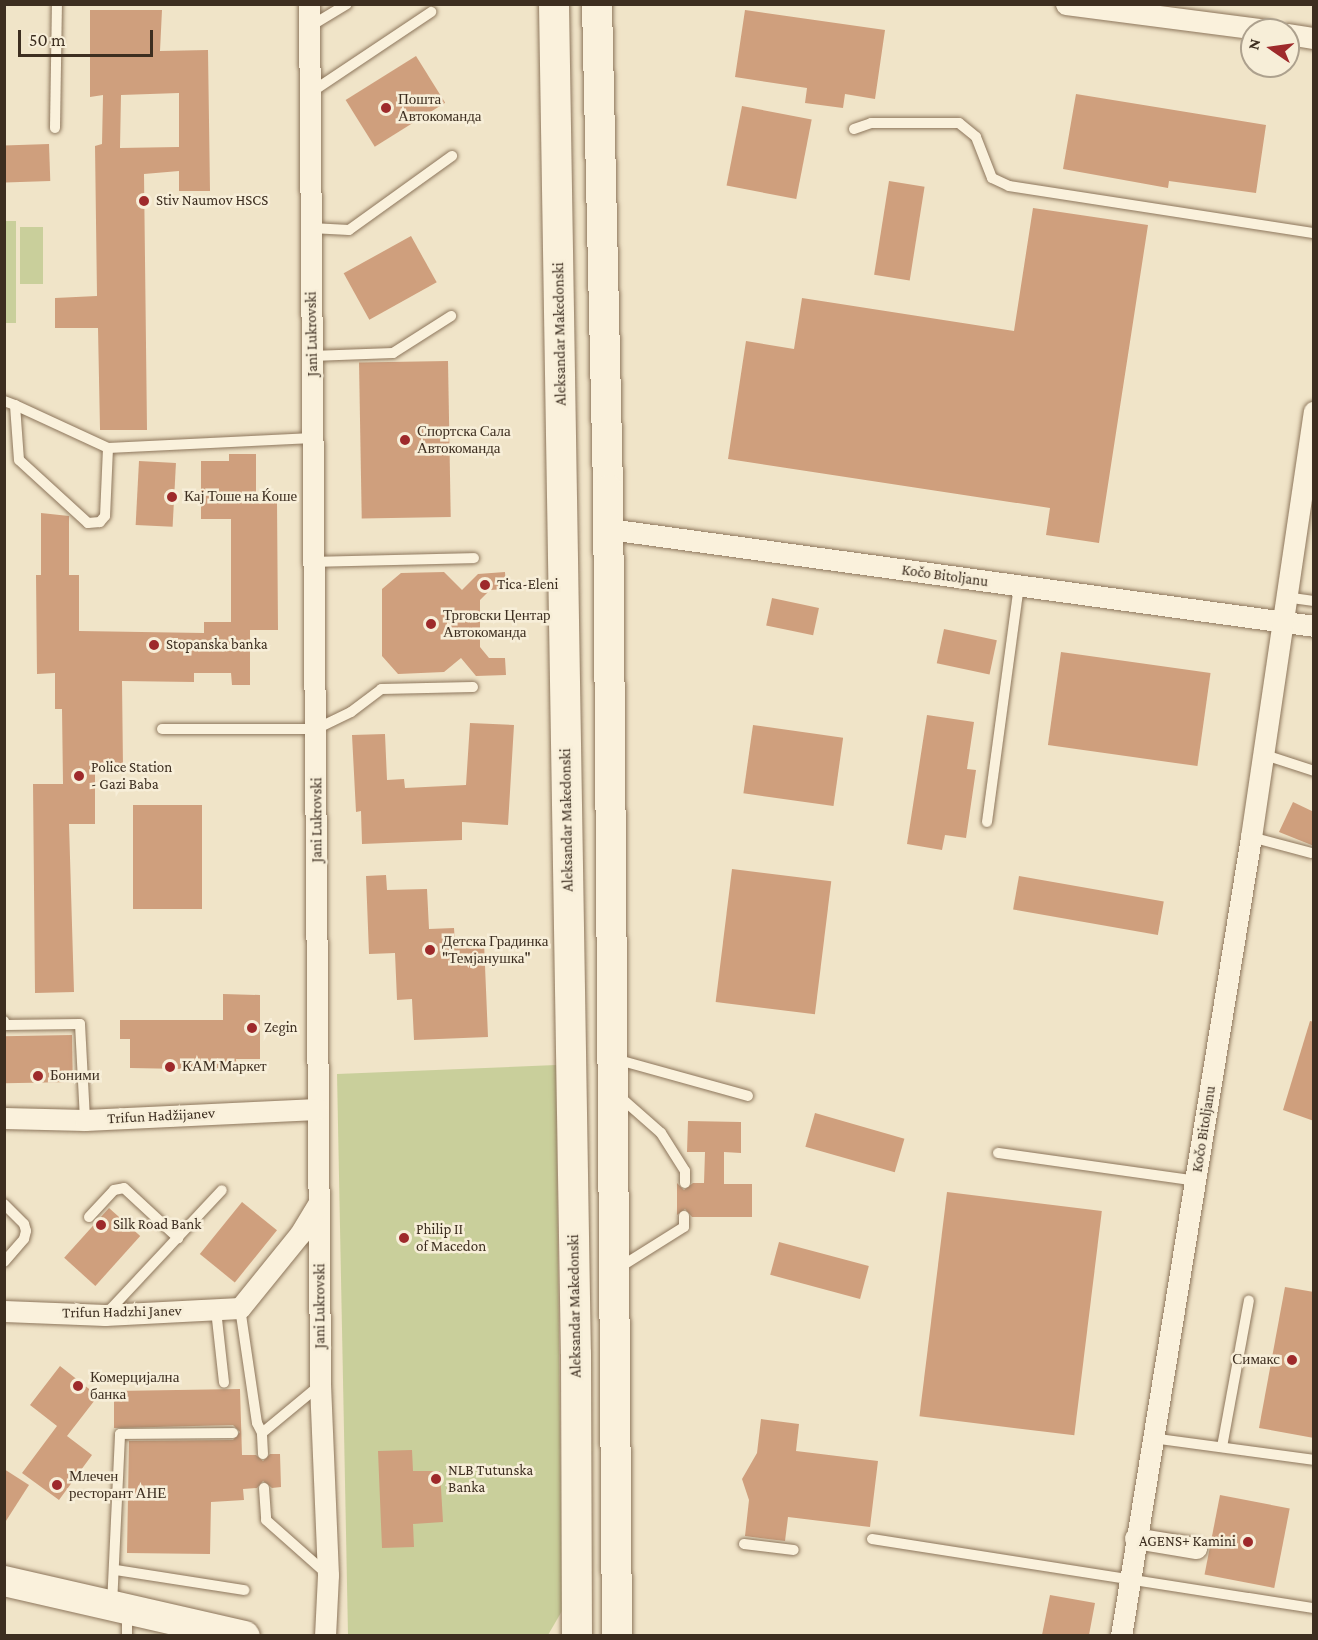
<!DOCTYPE html>
<html>
<head>
<meta charset="utf-8">
<style>
	body { margin:0 }
	#map { position:relative; width:1318px; height:1640px; overflow:hidden; background:#f0e4c8; font-family:"Crimson Pro",serif }
	div>[style] { position:absolute }
	[style*='--x'] { left:calc(var(--x)*1px); top:calc(var(--y)*1px); width:calc(var(--w)*1px); rotate:calc(var(--a)*1deg) }
	.green>* { inset:0; background:#c9cf9b; transform-origin:0 0 }
	.building>* { inset:0; background:#cf9f7d; transform-origin:0 0 }
	.roads { filter:drop-shadow(0 0 2px #8d765c) drop-shadow(0 0 2px #8d765c) }
	.lane>* { height:10px; margin:-5px; padding:0 5px; transform-origin:5px; border-radius:5px; background:#faf1dc }
	.street>* { height:21px; margin:-10.5px; padding:0 10.5px; transform-origin:10.5px; border-radius:10.5px; background:#faf1dc }
	.secondary>* { height:30px; margin:-15px; padding:0 15px; transform-origin:15px; border-radius:15px; background:#faf1dc }
	.dots>* { width:16px; height:16px; translate:-50% -50%; box-sizing:border-box; border:3px solid #f7eed8; border-radius:50% }
	span { translate:-50% -50%; white-space:nowrap; text-align:center; line-height:1.15; -webkit-text-stroke:5px #f7eed8; paint-order:stroke }
	.poi-label { font-size:15px; color:#3d2e20 }
	.left { translate:0 -50%; text-align:left }
	.right { translate:-100% -50%; text-align:right }
	.street-label { font-size:15px; color:#3d2e20 }
	.frame { position:absolute; inset:0; border:6px solid #3d2e20; pointer-events:none }
	.north { position:absolute; left:1240px; top:18px; width:60px; height:60px; box-sizing:border-box; background:#f7eed8; border:2px solid #ada18e; border-radius:50%; rotate:283deg; font-size:16px; font-weight:700; line-height:24px; text-align:center; color:#3d2e20 }
	.north::after { content:''; display:block; margin:auto; width:21px; height:27px; background:#9e2a2b; clip-path:polygon(50% 0,100% 100%,50% 72%,0 100%) }
	.scale { position:absolute; left:18px; top:30px; width:135px; height:27px; box-sizing:border-box; border:3px solid #3d2e20; border-top:0; padding-left:8px; font-size:18px; line-height:21px; white-space:nowrap; color:#3d2e20; -webkit-text-stroke:4px #f7eed8; paint-order:stroke }
</style>
</head>
<body>
<div id="map">
	<div class="green">
		<i style="left:4px;top:221px;width:12px;height:102px"></i>
		<i style="left:20px;top:227px;width:23px;height:57px"></i>
		<i style="clip-path:polygon(556px 1065px,562px 1611px,548px 1635px,348px 1635px,337px 1074px)"></i>
	</div>
	<div class="building">
		<i style="clip-path:polygon(evenodd,90px 10px,162px 10px,160px 51px,208px 50px,210px 191px,179px 191px,179px 171px,144px 174px,147px 430px,100px 430px,98px 328px,55px 328px,55px 298px,97px 296px,95px 146px,102px 144px,103px 95px,90px 97px,90px 10px,179px 93px,179px 147px,120px 148px,121px 95px,179px 93px)"></i>
		<i style="clip-path:polygon(745px 10px,885px 30px,875px 99px,845px 94px,843px 108px,805px 103px,807px 88px,735px 77px)"></i>
		<i style="left:416px;top:56px;width:55px;height:83px;rotate:58deg"></i>
		<i style="clip-path:polygon(1076px 94px,1266px 125px,1256px 193px,1169px 181px,1168px 188px,1063px 169px)"></i>
		<i style="left:742px;top:106px;width:71px;height:81px;rotate:11deg"></i>
		<i style="left:49px;top:144px;width:37px;height:45px;rotate:88deg"></i>
		<i style="left:889px;top:181px;width:36px;height:95px;rotate:9deg"></i>
		<i style="clip-path:polygon(1033px 208px,1148px 225px,1099px 543px,1046px 535px,1050px 508px,728px 459px,746px 341px,794px 349px,802px 298px,1014px 331px)"></i>
		<i style="left:411px;top:236px;width:53px;height:77px;rotate:61deg"></i>
		<i style="left:448px;top:361px;width:156px;height:89px;rotate:89deg"></i>
		<i style="clip-path:polygon(229px 454px,256px 454px,256px 502px,277px 502px,278px 630px,250px 630px,250px 685px,232px 685px,231px 673px,194px 673px,194px 682px,122px 681px,123px 768px,95px 768px,95px 824px,69px 824px,74px 992px,35px 993px,33px 784px,63px 784px,62px 709px,55px 709px,55px 673px,37px 674px,36px 575px,41px 575px,41px 513px,69px 516px,69px 575px,79px 575px,79px 631px,204px 633px,204px 622px,231px 622px,231px 519px,201px 519px,201px 461px,229px 461px)"></i>
		<i style="left:139px;top:461px;width:37px;height:64px;rotate:3deg"></i>
		<i style="clip-path:polygon(444px 572px,462px 590px,478px 574px,505px 572px,506px 589px,490px 590px,480px 600px,480px 647px,489px 658px,505px 658px,506px 675px,476px 676px,461px 658px,444px 672px,398px 674px,382px 656px,382px 589px,401px 573px)"></i>
		<i style="left:772px;top:598px;width:48px;height:28px;rotate:12deg"></i>
		<i style="left:944px;top:629px;width:54px;height:35px;rotate:12deg"></i>
		<i style="left:1061px;top:652px;width:151px;height:94px;rotate:8deg"></i>
		<i style="clip-path:polygon(927px 715px,974px 722px,967px 769px,976px 770px,966px 838px,945px 835px,942px 850px,907px 844px)"></i>
		<i style="clip-path:polygon(470px 723px,514px 725px,508px 825px,462px 822px,462px 840px,362px 844px,361px 811px,356px 812px,352px 735px,385px 734px,387px 780px,404px 779px,405px 788px,466px 785px)"></i>
		<i style="left:753px;top:725px;width:91px;height:69px;rotate:8deg"></i>
		<i style="clip-path:polygon(1293px 802px,1314px 812px,1314px 846px,1279px 832px)"></i>
		<i style="left:133px;top:805px;width:69px;height:104px"></i>
		<i style="left:732px;top:869px;width:100px;height:134px;rotate:7deg"></i>
		<i style="clip-path:polygon(386px 875px,387px 890px,427px 889px,429px 929px,454px 928px,455px 943px,484px 942px,488px 1037px,414px 1040px,412px 999px,397px 1000px,395px 953px,369px 954px,366px 876px)"></i>
		<i style="left:1019px;top:876px;width:147px;height:34px;rotate:10deg"></i>
		<i style="clip-path:polygon(223px 994px,260px 995px,260px 1059px,236px 1059px,237px 1070px,130px 1068px,130px 1039px,120px 1039px,120px 1020px,223px 1020px)"></i>
		<i style="clip-path:polygon(1310px 1021px,1314px 1022px,1314px 1121px,1283px 1110px)"></i>
		<i style="left:72px;top:1035px;width:47px;height:68px;rotate:89deg"></i>
		<i style="left:815px;top:1113px;width:93px;height:35px;rotate:16deg"></i>
		<i style="clip-path:polygon(688px 1121px,741px 1122px,741px 1153px,724px 1152px,724px 1184px,752px 1184px,752px 1217px,692px 1217px,685px 1209px,677px 1215px,677px 1183px,684px 1190px,693px 1183px,704px 1183px,705px 1152px,687px 1152px)"></i>
		<i style="left:947px;top:1192px;width:156px;height:226px;rotate:7deg"></i>
		<i style="left:242px;top:1202px;width:45px;height:67px;rotate:39deg"></i>
		<i style="left:109px;top:1208px;width:42px;height:67px;rotate:42deg"></i>
		<i style="left:779px;top:1242px;width:93px;height:34px;rotate:15deg"></i>
		<i style="clip-path:polygon(1285px 1287px,1314px 1292px,1314px 1438px,1259px 1428px)"></i>
		<i style="clip-path:polygon(60px 1366px,98px 1396px,67px 1436px,92px 1455px,59px 1500px,22px 1473px,57px 1426px,30px 1405px)"></i>
		<i style="clip-path:polygon(240px 1389px,242px 1455px,256px 1455px,263px 1461px,270px 1454px,280px 1454px,281px 1487px,272px 1488px,263px 1481px,257px 1488px,243px 1489px,244px 1500px,211px 1502px,210px 1554px,127px 1553px,129px 1441px,233px 1440px,240px 1432px,233px 1425px,114px 1428px,114px 1391px)"></i>
		<i style="clip-path:polygon(761px 1419px,799px 1424px,796px 1451px,878px 1461px,870px 1527px,788px 1517px,785px 1541px,745px 1536px,749px 1500px,742px 1479px,757px 1453px)"></i>
		<i style="clip-path:polygon(412px 1450px,413px 1471px,440px 1471px,443px 1522px,413px 1524px,414px 1547px,382px 1548px,378px 1451px)"></i>
		<i style="clip-path:polygon(4px 1469px,29px 1485px,4px 1524px)"></i>
		<i style="left:1220px;top:1495px;width:71px;height:81px;rotate:11deg"></i>
		<i style="clip-path:polygon(1050px 1595px,1095px 1603px,1089px 1635px,1042px 1635px)"></i>
	</div>
	<div class="roads">
		<div class="lane">
			<i style="--x:309;--y:27;--w:44;--a:-31.2"></i>
			<i style="--x:310;--y:93;--w:146;--a:-33.8"></i>
			<i style="--x:55;--y:128;--w:124;--a:-89.1"></i>
			<i style="--x:854;--y:129;--w:18;--a:-19"></i>
			<i style="--x:871;--y:123;--w:88;--a:0"></i>
			<i style="--x:959;--y:123;--w:22;--a:39"></i>
			<i style="--x:976;--y:137;--w:44;--a:68.7"></i>
			<i style="--x:992;--y:178;--w:19;--a:25"></i>
			<i style="--x:1009;--y:186;--w:309;--a:8.8"></i>
			<i style="--x:311;--y:228;--w:38;--a:3"></i>
			<i style="--x:349;--y:230;--w:127;--a:-35.7"></i>
			<i style="--x:312;--y:356;--w:81;--a:-2.1"></i>
			<i style="--x:393;--y:353;--w:69;--a:-32.5"></i>
			<i style="--x:4;--y:401;--w:12;--a:20"></i>
			<i style="--x:15;--y:405;--w:102;--a:24.8"></i>
			<i style="--x:108;--y:448;--w:68;--a:92.5"></i>
			<i style="--x:105;--y:516;--w:8;--a:130"></i>
			<i style="--x:100;--y:522;--w:12;--a:175"></i>
			<i style="--x:88;--y:523;--w:93;--a:-137.6"></i>
			<i style="--x:19;--y:460;--w:55;--a:-94.2"></i>
			<i style="--x:108;--y:448;--w:205;--a:-2.8"></i>
			<i style="--x:314;--y:562;--w:160;--a:-1.4"></i>
			<i style="--x:1285;--y:597;--w:29;--a:8"></i>
			<i style="--x:162;--y:729;--w:154;--a:0"></i>
			<i style="--x:316;--y:729;--w:39;--a:-26"></i>
			<i style="--x:351;--y:712;--w:38;--a:-37"></i>
			<i style="--x:381;--y:689;--w:92;--a:-1.2"></i>
			<i style="--x:1262;--y:754;--w:55;--a:18.1"></i>
			<i style="--x:987;--y:822;--w:238;--a:-82.3"></i>
			<i style="--x:1251;--y:837;--w:62;--a:14.9"></i>
			<i style="--x:4;--y:1021;--w:4;--a:76"></i>
			<i style="--x:5;--y:1025;--w:75;--a:-0.8"></i>
			<i style="--x:80;--y:1024;--w:96;--a:87"></i>
			<i style="--x:615;--y:1059;--w:138;--a:15.5"></i>
			<i style="--x:619;--y:1096;--w:56;--a:41.4"></i>
			<i style="--x:661;--y:1133;--w:45;--a:57.7"></i>
			<i style="--x:685;--y:1171;--w:12;--a:90"></i>
			<i style="--x:998;--y:1153;--w:200;--a:8"></i>
			<i style="--x:4;--y:1204;--w:28;--a:45"></i>
			<i style="--x:24;--y:1224;--w:7;--a:74"></i>
			<i style="--x:26;--y:1231;--w:8;--a:104"></i>
			<i style="--x:24;--y:1239;--w:30;--a:131"></i>
			<i style="--x:89;--y:1217;--w:37;--a:-47"></i>
			<i style="--x:114;--y:1190;--w:10;--a:-11"></i>
			<i style="--x:124;--y:1188;--w:74;--a:42.8"></i>
			<i style="--x:617;--y:1269;--w:79;--a:-32.1"></i>
			<i style="--x:684;--y:1227;--w:11;--a:-90"></i>
			<i style="--x:240;--y:1308;--w:116;--a:81.6"></i>
			<i style="--x:257;--y:1423;--w:11;--a:63"></i>
			<i style="--x:216;--y:1310;--w:73;--a:83.7"></i>
			<i style="--x:107;--y:1313;--w:168;--a:-46.9"></i>
			<i style="--x:1152;--y:1438;--w:163;--a:7.7"></i>
			<i style="--x:1222;--y:1447;--w:149;--a:-79.6"></i>
			<i style="--x:263;--y:1454;--w:21;--a:-93"></i>
			<i style="--x:262;--y:1433;--w:75;--a:-39.6"></i>
			<i style="--x:264;--y:1488;--w:32;--a:86"></i>
			<i style="--x:266;--y:1520;--w:81;--a:41.5"></i>
			<i style="--x:872;--y:1539;--w:447;--a:8.9"></i>
			<i style="--x:744;--y:1544;--w:50;--a:6.8"></i>
			<i style="--x:116;--y:1570;--w:130;--a:8.9"></i>
			<i style="--x:112;--y:1605;--w:171;--a:-87.3"></i>
			<i style="--x:120;--y:1434;--w:113;--a:-0.5"></i>
			<i style="--x:127;--y:1636;--w:24;--a:-90"></i>
		</div>
		<div class="street">
			<i style="--x:309;--y:4;--w:1380;--a:89.54"></i>
			<i style="--x:320;--y:1384;--w:191;--a:87.6"></i>
			<i style="--x:328;--y:1575;--w:61;--a:92.8"></i>
			<i style="--x:1066;--y:4;--w:202;--a:7.4"></i>
			<i style="--x:1288;--y:34;--w:26;--a:9"></i>
			<i style="--x:609;--y:529;--w:712;--a:7.83"></i>
			<i style="--x:4;--y:1118;--w:81;--a:1.4"></i>
			<i style="--x:85;--y:1120;--w:232;--a:-2.7"></i>
			<i style="--x:4;--y:1311;--w:101;--a:2.3"></i>
			<i style="--x:105;--y:1315;--w:135;--a:-3"></i>
			<i style="--x:240;--y:1308;--w:95;--a:-51"></i>
			<i style="--x:300;--y:1234;--w:37;--a:-59"></i>
			<i style="--x:1135;--y:1538;--w:62;--a:9.3"></i>
			<i style="--x:1121;--y:1636;--w:810;--a:-80.76"></i>
			<i style="--x:1251;--y:837;--w:430;--a:-81.6"></i>
		</div>
		<div class="secondary">
			<i style="--x:554;--y:4;--w:1350;--a:89.07"></i>
			<i style="--x:576;--y:1354;--w:282;--a:89.8"></i>
			<i style="--x:597;--y:4;--w:486;--a:88.7"></i>
			<i style="--x:608;--y:490;--w:1146;--a:89.55"></i>
			<i style="--x:4;--y:1581;--w:247;--a:12.9"></i>
		</div>
	</div>
	<div class="dots">
		<i style="left:386px;top:108px;background:#9e2a2b"></i>
		<i style="left:144px;top:201px;background:#9e2a2b"></i>
		<i style="left:405px;top:440px;background:#9e2a2b"></i>
		<i style="left:172px;top:497px;background:#9e2a2b"></i>
		<i style="left:485px;top:585px;background:#9e2a2b"></i>
		<i style="left:431px;top:624px;background:#9e2a2b"></i>
		<i style="left:154px;top:645px;background:#9e2a2b"></i>
		<i style="left:79px;top:776px;background:#9e2a2b"></i>
		<i style="left:430px;top:950px;background:#9e2a2b"></i>
		<i style="left:252px;top:1028px;background:#9e2a2b"></i>
		<i style="left:170px;top:1067px;background:#9e2a2b"></i>
		<i style="left:38px;top:1076px;background:#9e2a2b"></i>
		<i style="left:101px;top:1225px;background:#9e2a2b"></i>
		<i style="left:404px;top:1238px;background:#9e2a2b"></i>
		<i style="left:1292px;top:1360px;background:#9e2a2b"></i>
		<i style="left:78px;top:1386px;background:#9e2a2b"></i>
		<i style="left:436px;top:1479px;background:#9e2a2b"></i>
		<i style="left:57px;top:1485px;background:#9e2a2b"></i>
		<i style="left:1248px;top:1542px;background:#9e2a2b"></i>
	</div>
	<div class="poi-label">
		<span class="left" style="left:398px;top:108px">Пошта<br>Автокоманда</span>
		<span class="left" style="left:156px;top:201px">Stiv Naumov HSCS</span>
		<span class="left" style="left:417px;top:440px">Спортска Сала<br>Автокоманда</span>
		<span class="left" style="left:184px;top:497px">Кај Тоше на Ќоше</span>
		<span class="left" style="left:497px;top:585px">Tica-Eleni</span>
		<span class="left" style="left:443px;top:624px">Трговски Центар<br>Автокоманда</span>
		<span class="left" style="left:166px;top:645px">Stopanska banka</span>
		<span class="left" style="left:91px;top:776px">Police Station<br>- Gazi Baba</span>
		<span class="left" style="left:442px;top:950px">Детска Градинка<br>"Темјанушка"</span>
		<span class="left" style="left:264px;top:1028px">Zegin</span>
		<span class="left" style="left:182px;top:1067px">КАМ Маркет</span>
		<span class="left" style="left:50px;top:1076px">Боними</span>
		<span class="left" style="left:113px;top:1225px">Silk Road Bank</span>
		<span class="left" style="left:416px;top:1238px">Philip II<br>of Macedon</span>
		<span class="right" style="left:1280px;top:1360px">Симакс</span>
		<span class="left" style="left:90px;top:1386px">Комерцијална<br>банка</span>
		<span class="left" style="left:448px;top:1479px">NLB Tutunska<br>Banka</span>
		<span class="left" style="left:69px;top:1485px">Млечен<br>ресторант АНЕ</span>
		<span class="right" style="left:1236px;top:1542px">AGENS+ Kamini</span>
	</div>
	<div class="street-label">
		<span style="left:312px;top:334px;rotate:-91deg">Jani Lukrovski</span>
		<span style="left:560px;top:334px;rotate:-91deg">Aleksandar Makedonski</span>
		<span style="left:945px;top:576px;rotate:8deg">Kočo Bitoljanu</span>
		<span style="left:317px;top:820px;rotate:-90deg">Jani Lukrovski</span>
		<span style="left:567px;top:820px;rotate:-91deg">Aleksandar Makedonski</span>
		<span style="left:161px;top:1116px;rotate:-3deg">Trifun Hadžijanev</span>
		<span style="left:1204px;top:1129px;rotate:-81deg">Kočo Bitoljanu</span>
		<span style="left:320px;top:1306px;rotate:-90deg">Jani Lukrovski</span>
		<span style="left:575px;top:1306px;rotate:-91deg">Aleksandar Makedonski</span>
		<span style="left:122px;top:1312px;rotate:-1deg">Trifun Hadzhi Janev</span>
	</div>
	<div class="frame"></div>
	<div class="north">N</div>
	<div class="scale">50 m</div>
</div>
</body>
</html>
